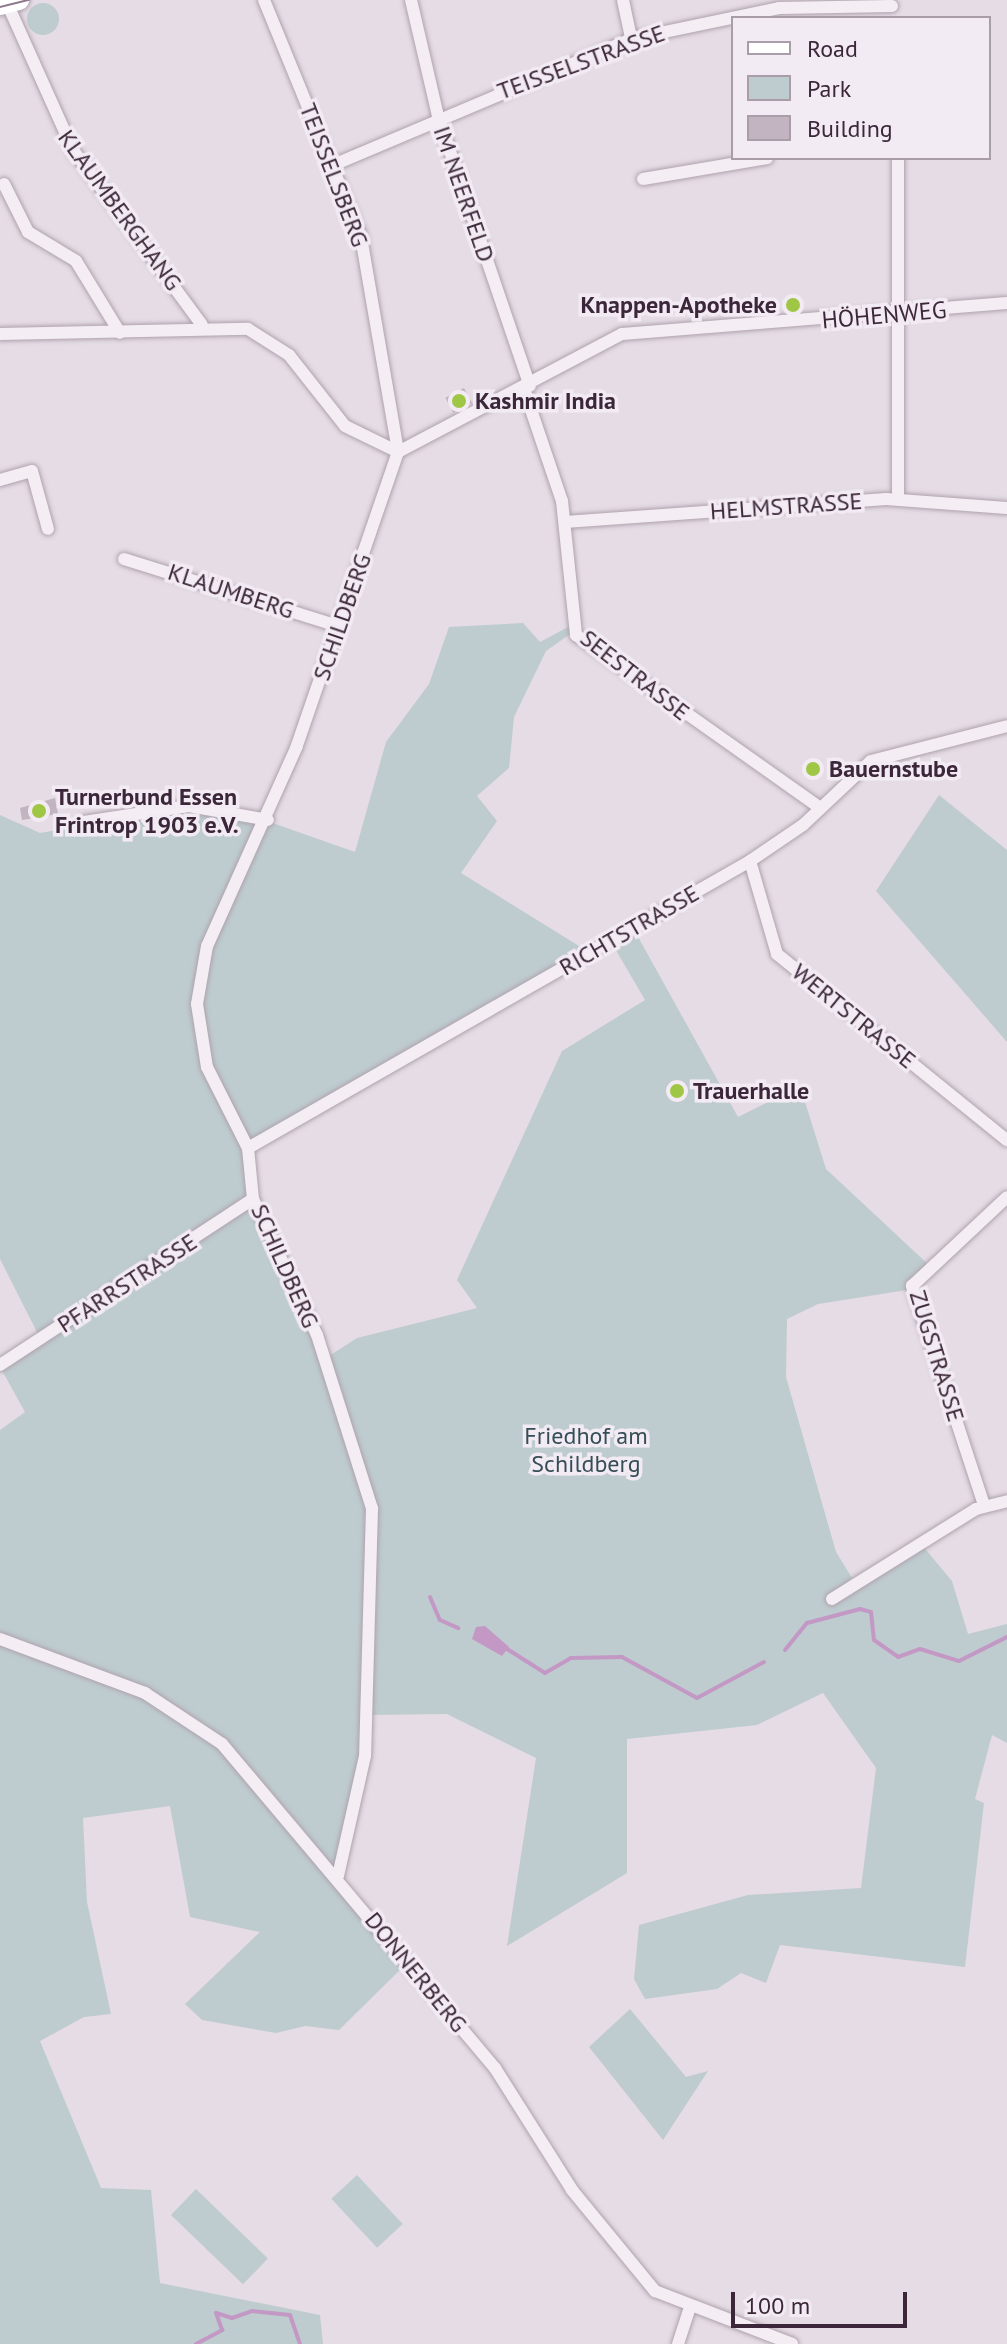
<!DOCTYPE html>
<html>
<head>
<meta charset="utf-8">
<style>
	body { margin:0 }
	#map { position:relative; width:1007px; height:2344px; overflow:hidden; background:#e5dce5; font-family:"PT Sans",sans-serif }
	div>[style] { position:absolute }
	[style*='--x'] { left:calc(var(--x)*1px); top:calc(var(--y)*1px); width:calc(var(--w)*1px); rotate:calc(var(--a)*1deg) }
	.green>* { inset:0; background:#becccf; transform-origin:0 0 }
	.round { border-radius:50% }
	.water>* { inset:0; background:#c398c4 }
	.stream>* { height:4px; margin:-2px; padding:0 2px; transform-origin:2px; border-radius:2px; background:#c398c4 }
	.building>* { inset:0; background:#c2b4c1; transform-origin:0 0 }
	.roads { filter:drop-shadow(0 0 2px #afa2ae) drop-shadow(0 0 2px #afa2ae) }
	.street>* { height:12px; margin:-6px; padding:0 6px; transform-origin:6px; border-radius:6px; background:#f4eef4 }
	.primary>* { height:20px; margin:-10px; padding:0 10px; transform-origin:10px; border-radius:10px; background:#fff }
	.tram>* { height:2px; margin:-1px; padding:0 1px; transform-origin:1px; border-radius:1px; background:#8e768c }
	.dots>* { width:22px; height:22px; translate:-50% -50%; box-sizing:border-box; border:4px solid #f3ebf3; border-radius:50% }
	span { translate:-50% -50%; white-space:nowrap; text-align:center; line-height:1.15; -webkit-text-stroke:7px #f3ebf3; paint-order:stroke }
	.street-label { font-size:24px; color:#3b2739 }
	.poi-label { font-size:24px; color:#3b2739; font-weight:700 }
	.right { translate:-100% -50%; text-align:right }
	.left { translate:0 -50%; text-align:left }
	.park-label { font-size:24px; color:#354d56 }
	.legend { position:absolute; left:731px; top:16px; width:260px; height:144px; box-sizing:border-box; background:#f3ebf3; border:2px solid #a99da9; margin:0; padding:10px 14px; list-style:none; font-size:24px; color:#3b2739 }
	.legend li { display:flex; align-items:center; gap:16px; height:40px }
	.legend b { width:40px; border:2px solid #a99da9 }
	.scale { position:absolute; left:731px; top:2292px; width:176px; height:36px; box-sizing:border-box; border:4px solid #3b2739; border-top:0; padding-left:10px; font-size:24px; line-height:28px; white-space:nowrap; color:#3b2739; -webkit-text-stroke:6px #f3ebf3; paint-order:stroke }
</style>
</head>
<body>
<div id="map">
	<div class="green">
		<i class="round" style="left:27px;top:3px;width:32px;height:32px"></i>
		<i style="clip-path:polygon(523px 623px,540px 642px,568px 627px,573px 632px,546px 651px,514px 717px,509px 768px,477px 796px,497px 821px,461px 873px,587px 951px,240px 1146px,255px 1200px,39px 1336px,0 1259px,0 815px,40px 833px,192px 807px,247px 814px,355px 852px,386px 742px,429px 684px,449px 627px)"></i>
		<i style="clip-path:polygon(939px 795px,1007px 850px,1007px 1042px,876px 891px)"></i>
		<i style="clip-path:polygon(632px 926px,738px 1117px,800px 1086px,826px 1169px,931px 1267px,907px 1290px,818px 1304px,787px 1319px,786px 1377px,836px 1552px,852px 1578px,840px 1589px,921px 1544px,952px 1581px,968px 1634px,1007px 1624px,1007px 1743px,992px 1735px,975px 1799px,984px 1803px,965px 1967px,780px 1945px,766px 1983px,741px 1973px,717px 1989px,645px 1999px,634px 1979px,639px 1925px,748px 1895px,861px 1888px,876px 1768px,823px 1693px,757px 1725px,627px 1739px,627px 1873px,507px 1946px,536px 1758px,447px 1714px,369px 1715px,339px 1873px,254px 1772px,186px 1715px,0 1638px,0 1430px,25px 1412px,0 1367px,257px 1203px,329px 1356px,357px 1338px,477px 1308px,457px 1280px,562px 1051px,645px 1000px,610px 940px)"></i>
		<i style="clip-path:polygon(0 1640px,144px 1696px,223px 1747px,406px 1964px,339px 2030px,305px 2026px,276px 2033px,202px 2020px,185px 2004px,260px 1932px,190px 1917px,170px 1806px,83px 1818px,87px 1902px,111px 2014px,84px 2017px,40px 2041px,101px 2188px,151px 2190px,160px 2283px,320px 2315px,323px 2344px,0 2344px)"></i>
		<i style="clip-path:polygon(630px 2009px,686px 2077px,708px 2071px,663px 2140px,589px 2047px)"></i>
		<i style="left:357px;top:2175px;width:67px;height:35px;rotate:47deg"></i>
		<i style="left:196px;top:2189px;width:100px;height:36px;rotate:44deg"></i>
	</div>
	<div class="water">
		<i style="clip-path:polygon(485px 1626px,509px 1647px,502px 1656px,472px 1639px,476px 1627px)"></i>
	</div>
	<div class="stream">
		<i style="--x:430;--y:1597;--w:25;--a:67"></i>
		<i style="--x:440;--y:1620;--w:20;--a:24"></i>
		<i style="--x:507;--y:1649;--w:45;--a:32.3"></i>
		<i style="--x:545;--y:1673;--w:30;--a:-30"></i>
		<i style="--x:571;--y:1658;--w:51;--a:-1.1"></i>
		<i style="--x:622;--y:1657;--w:85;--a:28.7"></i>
		<i style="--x:697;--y:1698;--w:76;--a:-28.2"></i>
		<i style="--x:785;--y:1650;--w:35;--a:-51"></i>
		<i style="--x:807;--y:1623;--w:55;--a:-14.8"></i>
		<i style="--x:860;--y:1609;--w:11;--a:15"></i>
		<i style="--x:871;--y:1612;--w:28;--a:84"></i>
		<i style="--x:874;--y:1640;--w:29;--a:35"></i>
		<i style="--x:898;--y:1657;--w:23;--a:-20"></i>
		<i style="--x:920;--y:1649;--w:41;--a:17.1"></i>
		<i style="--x:959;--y:1661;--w:54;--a:-26.6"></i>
		<i style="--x:196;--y:2344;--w:30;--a:-28"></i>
		<i style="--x:222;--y:2330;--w:18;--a:-109"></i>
		<i style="--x:216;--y:2313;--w:17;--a:17"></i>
		<i style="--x:232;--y:2318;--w:21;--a:-19"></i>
		<i style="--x:252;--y:2311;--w:38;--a:6"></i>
		<i style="--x:290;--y:2315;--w:31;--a:71"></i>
	</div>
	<div class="building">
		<i style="left:464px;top:388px;width:17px;height:21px;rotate:62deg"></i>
		<i style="clip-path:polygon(55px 798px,58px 814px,22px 820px,20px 808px)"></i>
		<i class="round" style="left:666px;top:1080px;width:22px;height:22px"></i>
	</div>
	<div class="roads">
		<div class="street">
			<i style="--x:264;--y:0;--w:256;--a:67.7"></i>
			<i style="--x:361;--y:237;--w:218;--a:80.2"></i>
			<i style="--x:398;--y:452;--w:311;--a:109"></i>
			<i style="--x:297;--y:746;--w:219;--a:114.2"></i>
			<i style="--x:207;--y:946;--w:59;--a:99.8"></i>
			<i style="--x:197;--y:1004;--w:64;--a:81"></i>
			<i style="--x:207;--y:1067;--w:91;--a:63.2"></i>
			<i style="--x:248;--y:1148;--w:51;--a:84.4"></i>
			<i style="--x:253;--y:1199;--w:150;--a:64.8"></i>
			<i style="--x:317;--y:1335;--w:182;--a:72.4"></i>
			<i style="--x:372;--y:1508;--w:248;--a:91.6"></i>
			<i style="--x:365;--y:1756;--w:123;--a:102.7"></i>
			<i style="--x:411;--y:0;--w:119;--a:76.9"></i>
			<i style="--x:438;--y:116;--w:285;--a:71.2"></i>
			<i style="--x:623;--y:0;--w:40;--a:78"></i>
			<i style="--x:7;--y:3;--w:161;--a:65.8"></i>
			<i style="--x:73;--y:150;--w:217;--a:53.6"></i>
			<i style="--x:898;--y:158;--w:340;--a:90"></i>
			<i style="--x:331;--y:166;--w:326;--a:-22.9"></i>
			<i style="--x:631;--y:39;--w:151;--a:-11.8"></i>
			<i style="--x:779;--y:8;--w:113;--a:-1"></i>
			<i style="--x:643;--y:179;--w:126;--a:-9.6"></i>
			<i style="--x:4;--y:184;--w:54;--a:63.4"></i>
			<i style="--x:28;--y:232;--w:56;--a:31.1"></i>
			<i style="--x:76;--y:261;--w:84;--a:58.6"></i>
			<i style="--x:0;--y:334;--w:248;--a:-1.2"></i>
			<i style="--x:248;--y:329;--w:49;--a:32.4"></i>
			<i style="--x:289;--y:355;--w:90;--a:51.7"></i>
			<i style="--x:345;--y:426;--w:59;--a:26.1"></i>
			<i style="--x:398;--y:452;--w:253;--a:-27.8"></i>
			<i style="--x:622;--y:334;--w:386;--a:-4.6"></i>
			<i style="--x:524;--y:389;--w:118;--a:71.3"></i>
			<i style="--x:562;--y:501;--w:135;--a:84"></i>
			<i style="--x:576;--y:635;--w:299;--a:35.3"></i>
			<i style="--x:0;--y:480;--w:33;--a:-16"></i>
			<i style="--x:32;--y:471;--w:60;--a:74.6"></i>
			<i style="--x:565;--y:522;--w:322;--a:-4.1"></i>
			<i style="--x:886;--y:499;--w:121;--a:4.3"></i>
			<i style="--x:124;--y:559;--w:224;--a:17.4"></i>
			<i style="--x:84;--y:822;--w:106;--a:-8.7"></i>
			<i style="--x:189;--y:806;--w:80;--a:10"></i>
			<i style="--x:750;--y:861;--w:97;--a:73.8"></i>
			<i style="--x:777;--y:954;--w:296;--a:39"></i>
			<i style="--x:248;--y:1148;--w:578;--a:-29.76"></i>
			<i style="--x:750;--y:861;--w:64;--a:-34.2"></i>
			<i style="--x:803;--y:825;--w:93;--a:-43.3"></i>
			<i style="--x:871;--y:761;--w:140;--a:-14.4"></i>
			<i style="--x:0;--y:1365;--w:303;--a:-33.3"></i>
			<i style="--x:984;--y:1505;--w:231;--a:-108.2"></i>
			<i style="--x:912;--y:1286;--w:130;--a:-43.1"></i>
			<i style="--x:832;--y:1599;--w:170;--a:-32"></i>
			<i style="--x:976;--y:1509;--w:32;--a:-14"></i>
			<i style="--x:0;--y:1639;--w:155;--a:20.4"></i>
			<i style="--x:145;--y:1693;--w:92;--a:33.5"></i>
			<i style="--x:222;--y:1744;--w:424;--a:49.9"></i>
			<i style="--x:495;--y:2068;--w:144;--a:57.7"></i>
			<i style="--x:572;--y:2190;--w:131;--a:50.6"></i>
			<i style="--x:655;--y:2291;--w:147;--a:21.1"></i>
			<i style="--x:678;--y:2344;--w:38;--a:-72"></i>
		</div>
		<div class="primary">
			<i style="--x:0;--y:5;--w:20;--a:-15"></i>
		</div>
	</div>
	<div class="tram">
		<i style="--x:0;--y:7;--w:30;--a:-14"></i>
	</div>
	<div class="dots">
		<i style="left:793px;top:305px;background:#a0c645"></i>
		<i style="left:459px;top:401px;background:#a0c645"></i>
		<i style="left:813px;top:769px;background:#a0c645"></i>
		<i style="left:39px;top:811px;background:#a0c645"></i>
		<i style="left:677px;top:1091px;background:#a0c645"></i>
	</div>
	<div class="street-label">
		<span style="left:581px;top:62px;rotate:-20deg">TEISSELSTRASSE</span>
		<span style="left:334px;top:175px;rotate:69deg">TEISSELSBERG</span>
		<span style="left:464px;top:194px;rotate:71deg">IM NEERFELD</span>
		<span style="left:120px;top:210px;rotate:54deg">KLAUMBERGHANG</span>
		<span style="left:884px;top:315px;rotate:-5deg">HÖHENWEG</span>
		<span style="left:786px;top:506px;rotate:-4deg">HELMSTRASSE</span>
		<span style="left:231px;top:591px;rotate:18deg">KLAUMBERG</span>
		<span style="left:342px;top:617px;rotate:-71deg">SCHILDBERG</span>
		<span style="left:635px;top:675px;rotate:38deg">SEESTRASSE</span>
		<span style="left:629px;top:930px;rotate:-30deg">RICHTSTRASSE</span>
		<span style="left:854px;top:1016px;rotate:39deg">WERTSTRASSE</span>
		<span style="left:285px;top:1266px;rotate:66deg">SCHILDBERG</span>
		<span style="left:127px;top:1283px;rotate:-33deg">PFARRSTRASSE</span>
		<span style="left:937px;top:1356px;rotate:73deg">ZUGSTRASSE</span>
		<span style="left:416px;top:1972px;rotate:51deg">DONNERBERG</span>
	</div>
	<div class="poi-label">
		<span class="right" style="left:777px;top:305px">Knappen-Apotheke</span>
		<span class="left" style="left:475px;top:401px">Kashmir India</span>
		<span class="left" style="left:829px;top:769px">Bauernstube</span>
		<span class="left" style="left:55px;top:811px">Turnerbund Essen<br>Frintrop 1903 e.V.</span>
		<span class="left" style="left:693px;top:1091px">Trauerhalle</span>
	</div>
	<div class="park-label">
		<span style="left:586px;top:1450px">Friedhof am<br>Schildberg</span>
	</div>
	<ul class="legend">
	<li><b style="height:10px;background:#fff"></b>Road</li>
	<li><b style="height:22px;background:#becccf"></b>Park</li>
	<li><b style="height:22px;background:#c2b4c1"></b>Building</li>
	</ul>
	<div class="scale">100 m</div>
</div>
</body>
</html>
